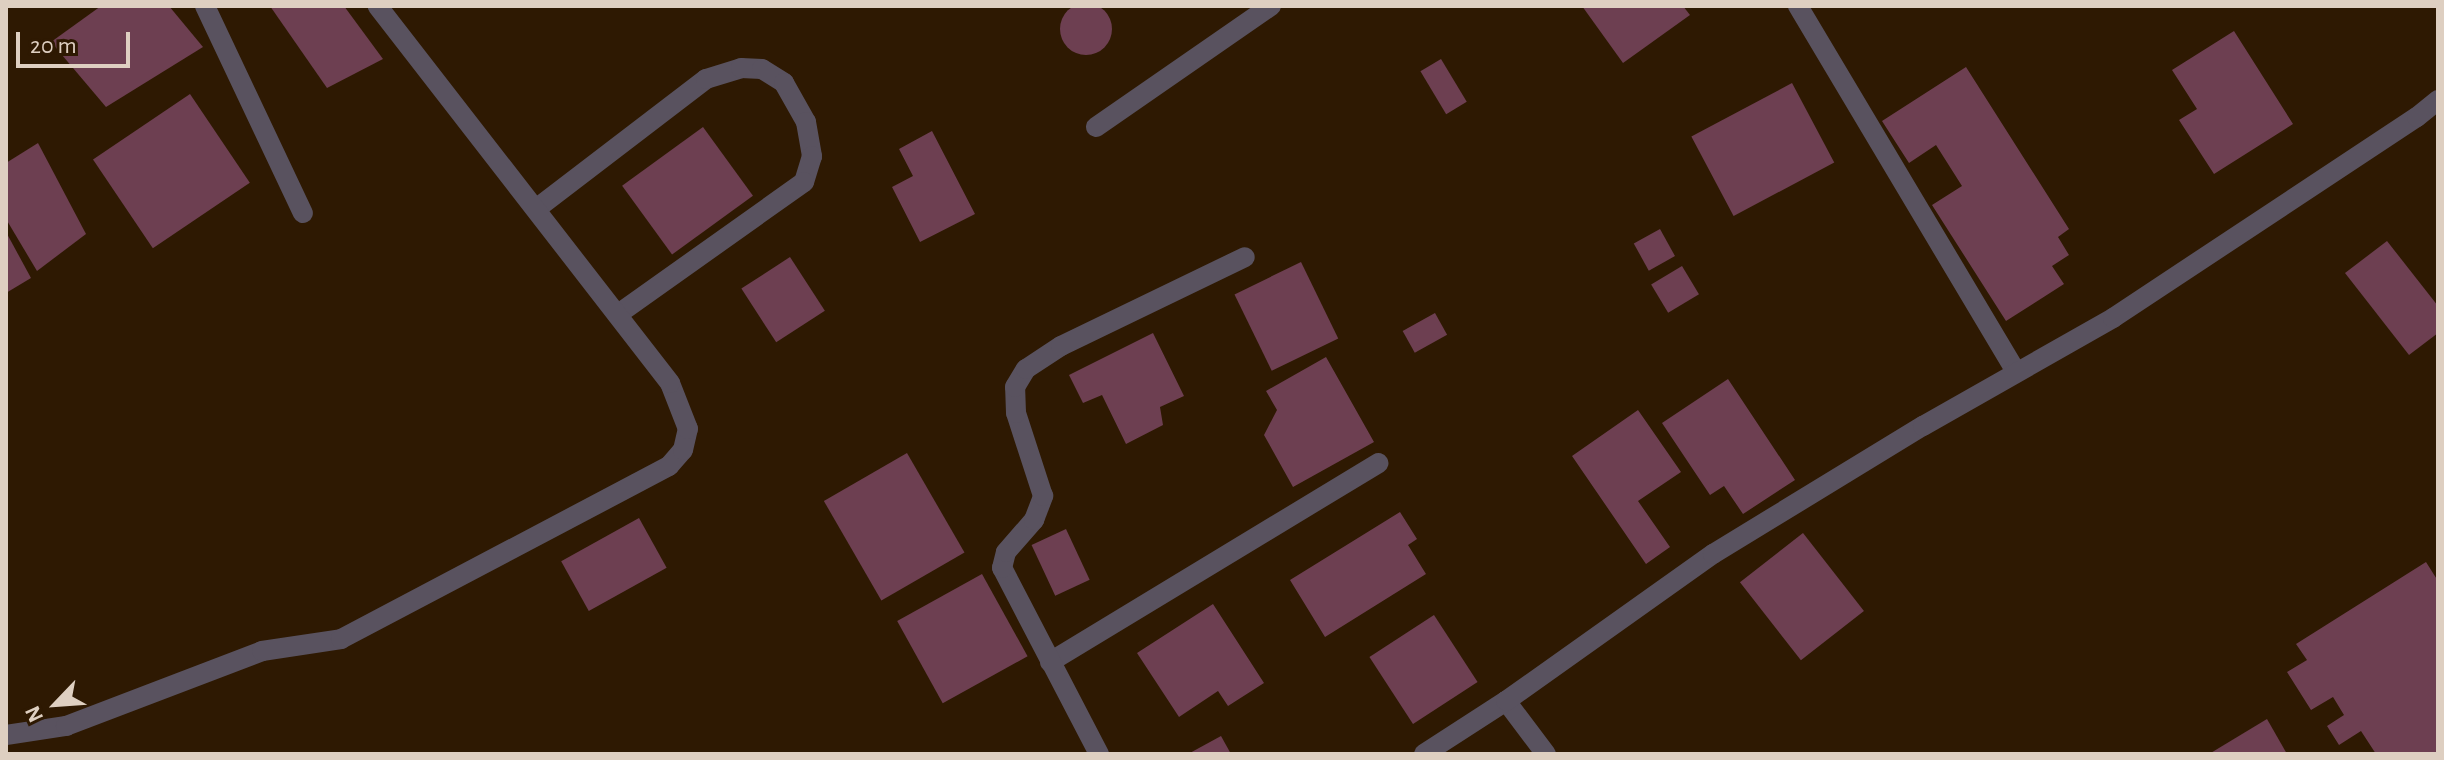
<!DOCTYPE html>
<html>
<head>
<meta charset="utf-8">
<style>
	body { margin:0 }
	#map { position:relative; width:2444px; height:760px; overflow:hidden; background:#2e1902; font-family:"Alegreya Sans",sans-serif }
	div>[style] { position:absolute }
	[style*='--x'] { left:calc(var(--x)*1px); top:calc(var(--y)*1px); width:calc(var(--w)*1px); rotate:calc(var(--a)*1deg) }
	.building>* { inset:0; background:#6d3f51; transform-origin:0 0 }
	.round { border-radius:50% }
	.service>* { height:20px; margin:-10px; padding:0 10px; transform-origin:10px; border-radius:10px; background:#59525f }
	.minor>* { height:20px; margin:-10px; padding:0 10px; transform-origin:10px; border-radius:10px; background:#59525f }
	span { translate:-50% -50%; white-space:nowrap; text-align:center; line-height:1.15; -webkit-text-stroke:6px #2e1902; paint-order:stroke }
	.frame { position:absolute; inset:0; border:8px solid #decfc1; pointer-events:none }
	.north { position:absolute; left:16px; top:664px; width:80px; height:80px; -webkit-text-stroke:6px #2e1902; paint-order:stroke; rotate:245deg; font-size:22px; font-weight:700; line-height:32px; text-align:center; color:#decfc1 }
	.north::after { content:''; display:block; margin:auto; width:28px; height:36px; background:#decfc1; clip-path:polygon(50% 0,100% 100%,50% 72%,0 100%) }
	.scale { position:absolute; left:16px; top:32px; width:114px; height:36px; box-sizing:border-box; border:4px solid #decfc1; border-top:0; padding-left:10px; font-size:24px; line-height:28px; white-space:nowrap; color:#decfc1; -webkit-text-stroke:6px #2e1902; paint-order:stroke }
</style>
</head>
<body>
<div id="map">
	<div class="building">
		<i class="round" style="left:1060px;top:3px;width:52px;height:52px"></i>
		<i style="clip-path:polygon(101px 6px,169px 6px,203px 47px,106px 107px,51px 42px)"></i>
		<i style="clip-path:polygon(270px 6px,344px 6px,383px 59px,327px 88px)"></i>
		<i style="clip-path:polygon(1582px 6px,1683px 6px,1690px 15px,1623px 63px)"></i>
		<i style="clip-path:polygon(2234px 31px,2293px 124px,2214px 174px,2179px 120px,2197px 109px,2172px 70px)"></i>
		<i style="left:1441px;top:59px;width:50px;height:24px;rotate:59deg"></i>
		<i style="clip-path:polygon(1966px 67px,2069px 229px,2058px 237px,2069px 255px,2052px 266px,2064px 284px,2006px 321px,1932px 205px,1962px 186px,1936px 145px,1909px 163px,1882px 121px)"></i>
		<i style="left:1792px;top:83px;width:90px;height:114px;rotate:62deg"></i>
		<i style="left:190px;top:94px;width:107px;height:117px;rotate:56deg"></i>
		<i style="left:703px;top:127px;width:85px;height:100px;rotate:54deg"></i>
		<i style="clip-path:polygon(932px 131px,975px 214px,920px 242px,892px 187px,913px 176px,899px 149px)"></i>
		<i style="clip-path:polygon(38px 143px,86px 234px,37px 271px,6px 219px,6px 163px)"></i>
		<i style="left:1660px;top:229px;width:31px;height:30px;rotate:61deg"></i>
		<i style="clip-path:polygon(6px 232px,31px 278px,6px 293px)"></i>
		<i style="clip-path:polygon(2387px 241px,2438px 306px,2438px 333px,2409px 355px,2345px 273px)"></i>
		<i style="left:790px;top:257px;width:64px;height:58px;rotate:57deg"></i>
		<i style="left:1301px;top:262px;width:85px;height:74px;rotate:64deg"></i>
		<i style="left:1682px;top:266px;width:33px;height:36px;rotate:59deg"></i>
		<i style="left:1435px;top:313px;width:25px;height:37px;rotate:61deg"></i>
		<i style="clip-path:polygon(1153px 333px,1184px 396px,1160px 407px,1163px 425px,1126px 444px,1102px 395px,1083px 403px,1069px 375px)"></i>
		<i style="clip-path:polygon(1326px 357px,1374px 442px,1293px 487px,1264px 435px,1277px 410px,1266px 391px)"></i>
		<i style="clip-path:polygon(1728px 379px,1795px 480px,1743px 514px,1724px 486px,1710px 495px,1662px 423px)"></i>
		<i style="clip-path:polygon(1638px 410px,1681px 472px,1638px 501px,1670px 547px,1646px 564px,1572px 456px)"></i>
		<i style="left:907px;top:453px;width:115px;height:96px;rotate:60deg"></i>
		<i style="clip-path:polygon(1400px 512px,1417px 539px,1408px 545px,1426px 574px,1325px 637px,1290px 580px)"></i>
		<i style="left:639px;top:518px;width:57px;height:89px;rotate:61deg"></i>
		<i style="left:1066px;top:529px;width:56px;height:38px;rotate:65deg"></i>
		<i style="left:1803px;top:533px;width:99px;height:80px;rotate:52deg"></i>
		<i style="clip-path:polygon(2426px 562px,2438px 581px,2438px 754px,2376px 754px,2361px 731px,2339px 745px,2327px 726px,2344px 715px,2333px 697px,2311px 710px,2287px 672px,2307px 660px,2296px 644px)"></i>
		<i style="left:982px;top:574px;width:94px;height:97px;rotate:61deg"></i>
		<i style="clip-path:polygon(1213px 604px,1264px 683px,1228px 706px,1218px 691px,1179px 717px,1137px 653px)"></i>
		<i style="left:1434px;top:615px;width:80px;height:77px;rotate:57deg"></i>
		<i style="clip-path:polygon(2267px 719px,2287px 754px,2209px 754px)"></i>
		<i style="clip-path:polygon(1221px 736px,1231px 754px,1188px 754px)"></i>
	</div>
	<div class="service">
		<i style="--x:205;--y:6;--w:229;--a:64.7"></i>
	</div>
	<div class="minor">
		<i style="--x:1798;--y:6;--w:426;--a:59.2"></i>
		<i style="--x:1096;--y:127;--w:213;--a:-34.7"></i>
		<i style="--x:536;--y:209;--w:214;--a:-37.4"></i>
		<i style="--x:706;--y:79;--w:37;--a:-17"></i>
		<i style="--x:741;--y:68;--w:21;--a:3"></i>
		<i style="--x:762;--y:69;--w:26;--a:32"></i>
		<i style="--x:784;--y:83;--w:45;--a:60.6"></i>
		<i style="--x:806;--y:122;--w:35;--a:80"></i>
		<i style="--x:812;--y:156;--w:27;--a:107"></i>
		<i style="--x:804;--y:182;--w:229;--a:144.6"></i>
		<i style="--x:1050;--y:662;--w:384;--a:-31.2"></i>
		<i style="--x:1506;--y:701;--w:66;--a:53"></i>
		<i style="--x:6;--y:735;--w:61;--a:-8.5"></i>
		<i style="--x:66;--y:726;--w:210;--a:-20.9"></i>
		<i style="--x:262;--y:651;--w:80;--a:-8.6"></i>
		<i style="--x:341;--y:639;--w:371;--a:-27.8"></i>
		<i style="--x:669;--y:466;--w:21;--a:-49"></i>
		<i style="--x:683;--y:450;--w:22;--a:-77"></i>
		<i style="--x:688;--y:429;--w:49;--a:-111.4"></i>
		<i style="--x:670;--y:383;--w:477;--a:-127.8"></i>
		<i style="--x:1099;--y:754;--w:210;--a:-117.5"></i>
		<i style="--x:1002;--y:568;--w:16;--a:-76"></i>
		<i style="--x:1006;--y:552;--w:43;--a:-48.8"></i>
		<i style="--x:1034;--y:520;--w:26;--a:-69"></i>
		<i style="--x:1043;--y:496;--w:87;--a:-108"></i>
		<i style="--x:1016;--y:413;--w:26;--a:-92"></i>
		<i style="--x:1015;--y:387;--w:21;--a:-59"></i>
		<i style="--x:1026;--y:369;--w:42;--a:-33.3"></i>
		<i style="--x:1061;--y:346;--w:204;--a:-25.8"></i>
		<i style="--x:1424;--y:754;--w:98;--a:-32.9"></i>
		<i style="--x:1506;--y:701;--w:254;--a:-35.4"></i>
		<i style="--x:1713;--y:554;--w:246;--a:-31.4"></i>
		<i style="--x:1923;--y:426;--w:219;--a:-29.6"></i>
		<i style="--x:2113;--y:318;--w:364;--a:-33.5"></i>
		<i style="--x:2417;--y:117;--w:27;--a:-39"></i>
	</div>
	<div class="frame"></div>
	<div class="north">N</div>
	<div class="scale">20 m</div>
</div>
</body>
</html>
